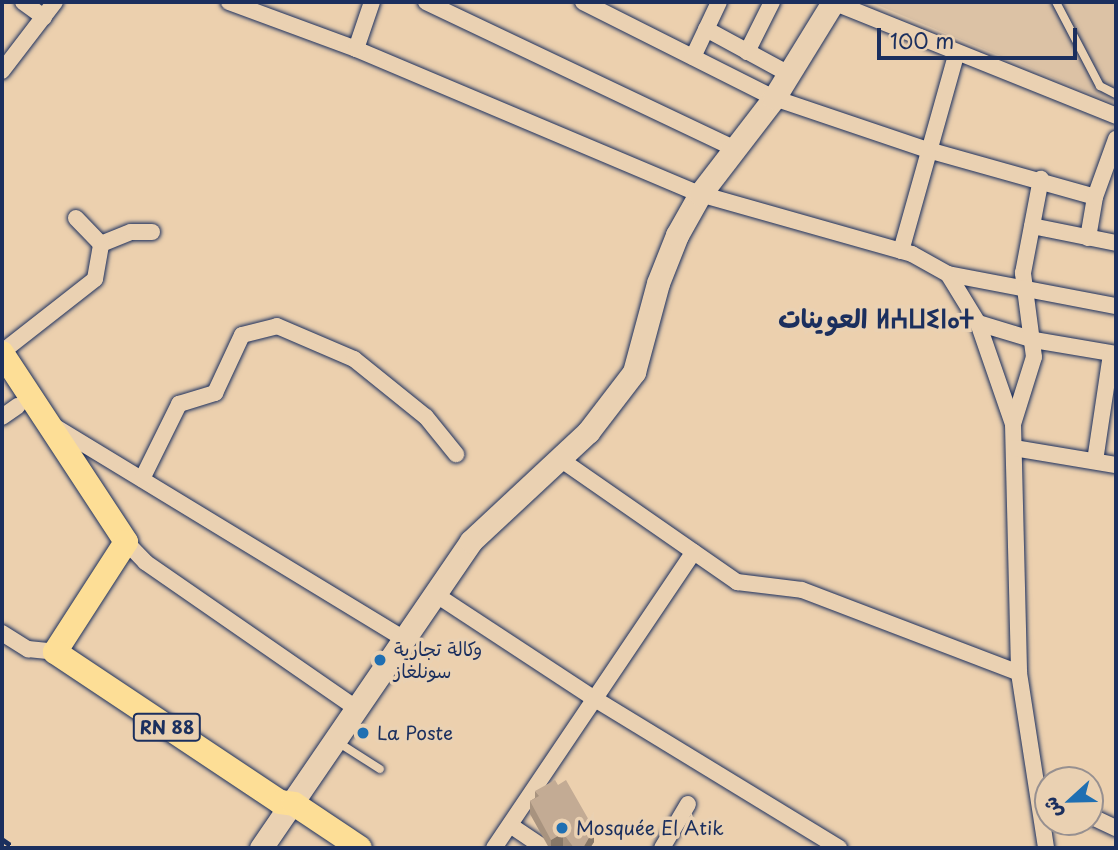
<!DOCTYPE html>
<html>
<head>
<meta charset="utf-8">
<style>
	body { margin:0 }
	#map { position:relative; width:1118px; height:850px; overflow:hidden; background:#ecd0ae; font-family:"Playpen Sans","Playpen Sans Arabic","Noto Sans Tifinagh",sans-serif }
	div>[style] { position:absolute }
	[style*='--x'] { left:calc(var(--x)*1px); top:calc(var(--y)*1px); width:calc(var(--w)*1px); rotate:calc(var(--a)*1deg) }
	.built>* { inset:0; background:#dcc2a5 }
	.roads { filter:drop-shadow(0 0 2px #1b2f5e) drop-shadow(0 0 2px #1b2f5e) }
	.lane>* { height:8px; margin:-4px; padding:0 4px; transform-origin:4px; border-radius:4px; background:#ead1b2 }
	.street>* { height:16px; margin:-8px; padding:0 8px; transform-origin:8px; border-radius:8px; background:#ead1b2 }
	.secondary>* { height:23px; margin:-11.5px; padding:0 11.5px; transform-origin:11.5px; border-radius:11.5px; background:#ead1b2 }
	.primary>* { height:24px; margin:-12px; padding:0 12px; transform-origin:12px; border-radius:12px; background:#fdde96 }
	.rail>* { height:4.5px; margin-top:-2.25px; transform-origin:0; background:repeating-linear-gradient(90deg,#1b2f5e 0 10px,transparent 0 15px) }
	.wall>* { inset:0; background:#a8937f }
	.shaded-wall>* { inset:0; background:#887868 }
	.building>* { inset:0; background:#c3ab94 }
	.dots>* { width:19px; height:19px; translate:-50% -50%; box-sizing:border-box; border:4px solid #ead1b2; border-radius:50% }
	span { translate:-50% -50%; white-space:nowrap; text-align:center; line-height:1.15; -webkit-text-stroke:7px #ead1b2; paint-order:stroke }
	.shield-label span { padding:2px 5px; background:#ead1b2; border:2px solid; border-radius:5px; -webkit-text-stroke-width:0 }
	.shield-label { font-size:18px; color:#1b2f5e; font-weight:700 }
	.poi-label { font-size:19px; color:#1b2f5e }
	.left { translate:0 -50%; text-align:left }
	.district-label { font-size:26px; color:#1b2f5e; font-weight:700 }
	.frame { position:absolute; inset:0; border:4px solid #1b2f5e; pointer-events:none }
	.north { position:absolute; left:1034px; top:766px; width:70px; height:70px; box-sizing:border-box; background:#ead1b2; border:2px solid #979090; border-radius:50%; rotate:248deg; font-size:19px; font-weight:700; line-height:28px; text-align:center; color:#1b2f5e }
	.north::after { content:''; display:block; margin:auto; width:24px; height:32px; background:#1f6fb2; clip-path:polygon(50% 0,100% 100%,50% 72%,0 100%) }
	.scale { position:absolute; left:877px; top:28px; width:200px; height:32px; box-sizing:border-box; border:4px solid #1b2f5e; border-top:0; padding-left:9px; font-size:21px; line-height:24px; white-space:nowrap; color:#1b2f5e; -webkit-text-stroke:5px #ead1b2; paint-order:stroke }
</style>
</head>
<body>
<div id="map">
	<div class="built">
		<i style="clip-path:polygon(870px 2px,1116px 2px,1116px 104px)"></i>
	</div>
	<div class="roads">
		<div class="lane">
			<i style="--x:1056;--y:2;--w:95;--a:62.4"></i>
			<i style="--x:1100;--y:86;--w:18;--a:27"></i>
			<i style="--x:336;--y:741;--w:52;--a:32.5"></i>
		</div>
		<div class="street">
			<i style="--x:23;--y:2;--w:26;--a:36"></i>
			<i style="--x:229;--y:2;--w:135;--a:20.3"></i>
			<i style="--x:356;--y:49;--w:373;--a:22.9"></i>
			<i style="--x:700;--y:194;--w:220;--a:15.8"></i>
			<i style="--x:912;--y:254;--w:41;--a:29.1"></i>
			<i style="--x:948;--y:274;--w:57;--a:58.5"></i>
			<i style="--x:978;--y:323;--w:107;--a:70.9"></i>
			<i style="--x:1013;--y:424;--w:249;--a:88.6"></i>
			<i style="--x:1019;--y:673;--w:177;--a:81.2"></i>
			<i style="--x:426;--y:2;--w:342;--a:25.4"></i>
			<i style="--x:583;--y:2;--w:214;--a:26.7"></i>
			<i style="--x:774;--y:98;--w:163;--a:18.7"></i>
			<i style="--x:928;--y:150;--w:173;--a:15.7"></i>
			<i style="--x:833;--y:2;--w:305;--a:21.9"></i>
			<i style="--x:706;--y:29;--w:94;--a:28.5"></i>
			<i style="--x:356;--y:49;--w:50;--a:-71.2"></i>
			<i style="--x:747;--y:52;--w:56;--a:-63.4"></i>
			<i style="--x:693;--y:57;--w:61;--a:-64.7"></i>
			<i style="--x:2;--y:71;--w:87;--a:-52.5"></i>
			<i style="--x:1032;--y:226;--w:86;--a:11.4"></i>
			<i style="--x:1088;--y:238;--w:42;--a:-80.3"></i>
			<i style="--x:1095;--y:197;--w:62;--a:-70.1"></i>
			<i style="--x:101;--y:244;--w:32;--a:-22"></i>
			<i style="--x:131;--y:232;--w:21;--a:0"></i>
			<i style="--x:901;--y:251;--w:204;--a:-74.3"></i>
			<i style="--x:948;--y:274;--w:171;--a:10.8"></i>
			<i style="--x:978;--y:323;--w:59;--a:16.9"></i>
			<i style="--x:1034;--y:340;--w:83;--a:9.7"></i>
			<i style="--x:2;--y:352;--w:118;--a:-38.1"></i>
			<i style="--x:95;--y:279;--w:36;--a:-80"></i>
			<i style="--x:101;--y:244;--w:36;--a:-134"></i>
			<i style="--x:2;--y:417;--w:19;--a:-35"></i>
			<i style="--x:1013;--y:424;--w:70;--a:-72.6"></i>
			<i style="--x:1034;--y:357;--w:85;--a:-97.5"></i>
			<i style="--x:1023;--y:273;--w:96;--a:-79.2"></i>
			<i style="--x:54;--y:426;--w:412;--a:31.3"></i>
			<i style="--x:1014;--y:448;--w:103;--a:9.5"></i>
			<i style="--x:560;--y:459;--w:216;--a:34.8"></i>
			<i style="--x:737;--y:582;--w:65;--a:7"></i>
			<i style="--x:802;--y:590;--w:232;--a:20.9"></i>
			<i style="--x:1095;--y:461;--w:108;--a:-81.5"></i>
			<i style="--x:142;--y:479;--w:84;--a:-63.7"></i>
			<i style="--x:179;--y:404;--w:38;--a:-17"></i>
			<i style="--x:215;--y:393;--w:64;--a:-65"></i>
			<i style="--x:242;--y:335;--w:36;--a:-14"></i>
			<i style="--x:277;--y:326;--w:84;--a:23.2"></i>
			<i style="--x:354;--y:359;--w:92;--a:38.9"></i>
			<i style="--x:426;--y:417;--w:48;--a:51"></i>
			<i style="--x:126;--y:542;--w:28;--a:46"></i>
			<i style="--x:145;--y:562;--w:258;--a:34.7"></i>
			<i style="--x:438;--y:596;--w:188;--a:33.3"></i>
			<i style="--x:595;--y:699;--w:286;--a:31.4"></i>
			<i style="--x:2;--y:633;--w:31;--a:32"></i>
			<i style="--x:28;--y:649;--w:27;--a:6"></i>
			<i style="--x:1090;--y:816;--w:29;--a:25"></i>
			<i style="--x:510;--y:825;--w:41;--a:34.1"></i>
			<i style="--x:494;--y:848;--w:357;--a:-56"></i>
			<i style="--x:662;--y:848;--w:51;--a:-59.4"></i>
		</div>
		<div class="secondary">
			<i style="--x:261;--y:848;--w:372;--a:-55.6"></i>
			<i style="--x:471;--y:541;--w:160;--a:-43"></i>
			<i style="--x:588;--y:432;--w:76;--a:-52.5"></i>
			<i style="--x:634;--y:372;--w:92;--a:-74.9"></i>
			<i style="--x:658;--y:283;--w:52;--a:-68.4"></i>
			<i style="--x:677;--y:235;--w:47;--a:-60.7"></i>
			<i style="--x:700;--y:194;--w:121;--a:-52.4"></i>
			<i style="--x:774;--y:98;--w:113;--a:-58.4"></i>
		</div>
		<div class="primary">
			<i style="--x:2;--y:353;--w:226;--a:56.7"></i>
			<i style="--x:126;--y:542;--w:131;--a:122.8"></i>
			<i style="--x:55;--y:652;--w:270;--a:33.7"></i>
			<i style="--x:280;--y:802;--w:14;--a:8"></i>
			<i style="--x:294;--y:804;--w:79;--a:33.7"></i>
		</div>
	</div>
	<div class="rail">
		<i style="--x:2;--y:839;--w:16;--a:35"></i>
	</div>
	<div class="wall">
		<i style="clip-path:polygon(535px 791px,594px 842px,590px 848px,564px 848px,563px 847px,560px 848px,549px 848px,530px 814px,530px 801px,535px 798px)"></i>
	</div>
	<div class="shaded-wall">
		<i style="clip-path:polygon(594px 829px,594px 842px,590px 848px,583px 848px)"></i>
		<i style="clip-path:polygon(563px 833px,563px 847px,560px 848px,551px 848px,551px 840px)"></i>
	</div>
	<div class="building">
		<i style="clip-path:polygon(555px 780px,558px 785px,566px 780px,594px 829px,583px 848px,574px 848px,563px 833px,551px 840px,530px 801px,539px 796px,535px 791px)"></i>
	</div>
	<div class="dots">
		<i style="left:380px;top:660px;background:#1f6fb2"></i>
		<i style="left:363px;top:733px;background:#1f6fb2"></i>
		<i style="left:562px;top:828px;background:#1f6fb2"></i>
	</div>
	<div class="shield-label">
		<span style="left:167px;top:727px">RN 88</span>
	</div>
	<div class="poi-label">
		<span class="left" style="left:394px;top:660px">وكالة تجارية<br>سونلغاز</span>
		<span class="left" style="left:377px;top:733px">La Poste</span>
		<span class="left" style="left:576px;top:828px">Mosquée El Atik</span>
	</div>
	<div class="district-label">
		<span style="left:876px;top:318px">العوينات ⵍⵄⵡⵉⵏⴰⵜ</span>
	</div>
	<div class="frame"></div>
	<div class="north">ش</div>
	<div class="scale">100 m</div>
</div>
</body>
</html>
